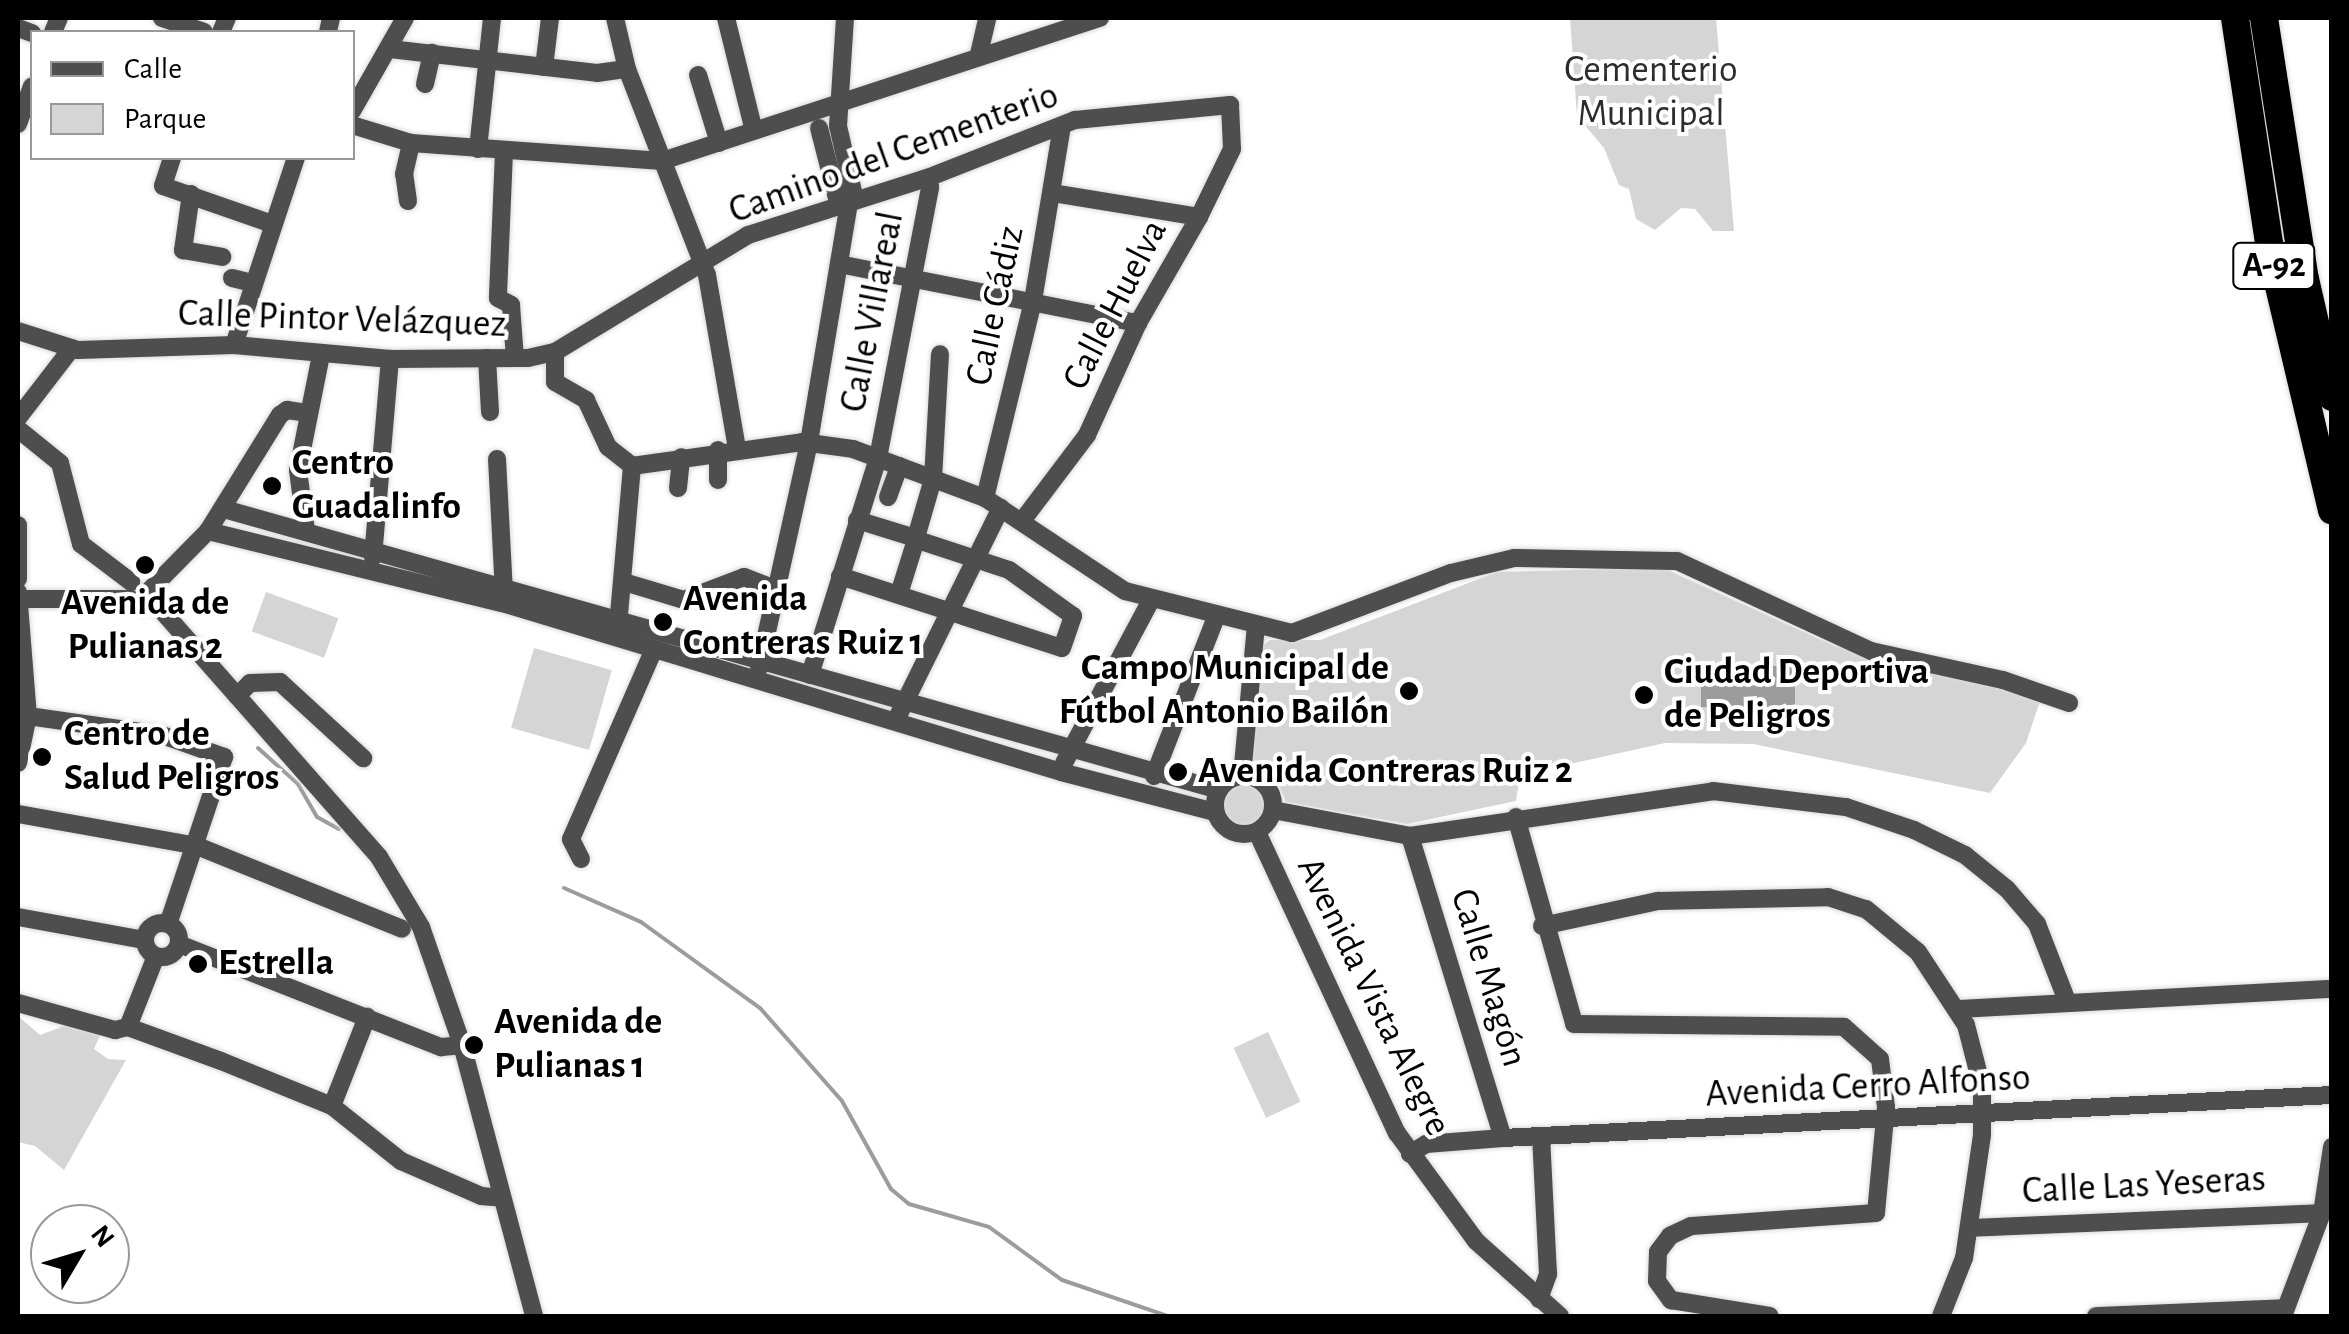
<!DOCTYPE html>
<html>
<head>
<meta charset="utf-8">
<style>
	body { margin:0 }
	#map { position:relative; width:2349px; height:1334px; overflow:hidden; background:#fff; font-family:"Alegreya Sans",sans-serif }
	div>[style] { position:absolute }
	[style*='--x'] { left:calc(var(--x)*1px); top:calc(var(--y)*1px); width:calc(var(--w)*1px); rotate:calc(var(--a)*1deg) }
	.green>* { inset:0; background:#d5d5d5; transform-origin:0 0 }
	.round { border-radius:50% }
	.water>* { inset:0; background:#9c9c9c; transform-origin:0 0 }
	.stream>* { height:4px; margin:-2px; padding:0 2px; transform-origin:2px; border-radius:2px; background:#9c9c9c }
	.roads { filter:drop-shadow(0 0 2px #dbdbdb) drop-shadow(0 0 2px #dbdbdb) }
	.minor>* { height:18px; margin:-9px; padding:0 9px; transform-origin:9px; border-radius:9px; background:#4e4e4e }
	.minor>.ring { margin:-9px; padding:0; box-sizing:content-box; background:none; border:18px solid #4e4e4e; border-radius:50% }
	.highway>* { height:28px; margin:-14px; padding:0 14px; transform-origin:14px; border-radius:14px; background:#000 }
	.dots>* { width:28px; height:28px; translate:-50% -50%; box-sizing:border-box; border:5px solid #fff; border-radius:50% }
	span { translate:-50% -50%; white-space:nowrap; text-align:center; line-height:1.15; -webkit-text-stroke:8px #fff; paint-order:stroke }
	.shield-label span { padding:2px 8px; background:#fff; border:2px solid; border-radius:8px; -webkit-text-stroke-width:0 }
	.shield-label { font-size:35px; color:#000; font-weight:700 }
	.park-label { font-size:38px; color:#2c2c2c }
	.street-label { font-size:38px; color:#000 }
	.poi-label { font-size:38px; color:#000; font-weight:700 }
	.left { translate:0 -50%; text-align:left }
	.right { translate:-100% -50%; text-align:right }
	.frame { position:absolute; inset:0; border:20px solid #000; pointer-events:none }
	.legend { position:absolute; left:30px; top:30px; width:325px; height:130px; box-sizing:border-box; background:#fff; border:2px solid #999; margin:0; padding:12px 18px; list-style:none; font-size:30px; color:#000 }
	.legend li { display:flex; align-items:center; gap:20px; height:50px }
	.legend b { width:50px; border:2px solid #999 }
	.north { position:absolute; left:30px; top:1204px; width:100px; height:100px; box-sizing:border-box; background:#fff; border:2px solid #999; border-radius:50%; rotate:52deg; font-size:28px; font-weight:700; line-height:40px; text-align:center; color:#000 }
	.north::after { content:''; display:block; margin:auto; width:35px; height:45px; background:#000; clip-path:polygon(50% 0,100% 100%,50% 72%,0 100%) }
</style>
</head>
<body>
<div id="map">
	<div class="green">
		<i style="clip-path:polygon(1570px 18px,1716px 18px,1734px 231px,1713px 231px,1695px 209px,1681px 208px,1655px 230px,1636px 219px,1629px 189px,1619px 185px,1604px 148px,1577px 116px)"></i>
		<i style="clip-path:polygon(1663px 568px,1835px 646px,2041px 698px,2026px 743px,1990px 793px,1753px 744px,1665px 743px,1520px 775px,1516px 801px,1407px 824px,1286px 802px,1275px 776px,1250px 764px,1260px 648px,1270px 640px,1320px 640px,1497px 572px)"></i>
		<i style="left:266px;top:592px;width:77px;height:42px;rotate:20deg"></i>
		<i style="left:534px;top:648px;width:81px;height:83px;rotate:16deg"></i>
		<i class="round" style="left:1224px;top:785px;width:40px;height:40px"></i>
		<i style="clip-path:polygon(18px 1016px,40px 1035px,72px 1023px,101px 1033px,94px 1049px,108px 1059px,126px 1060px,64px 1170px,35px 1146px,18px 1142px)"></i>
		<i style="left:1268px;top:1032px;width:77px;height:38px;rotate:65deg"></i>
	</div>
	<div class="water">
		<i style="left:1701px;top:666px;width:94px;height:41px"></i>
	</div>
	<div class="stream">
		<i style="--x:258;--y:748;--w:54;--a:42"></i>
		<i style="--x:298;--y:784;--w:38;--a:60"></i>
		<i style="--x:317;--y:817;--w:25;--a:29"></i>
		<i style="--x:564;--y:888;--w:84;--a:23.8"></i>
		<i style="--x:641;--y:922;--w:147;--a:35.9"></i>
		<i style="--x:760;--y:1008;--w:124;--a:48.6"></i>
		<i style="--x:842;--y:1101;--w:101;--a:60.9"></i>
		<i style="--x:891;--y:1189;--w:23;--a:40"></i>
		<i style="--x:909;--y:1204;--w:83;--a:16"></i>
		<i style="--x:989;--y:1227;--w:90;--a:36"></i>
		<i style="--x:1062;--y:1280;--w:112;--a:18.8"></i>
	</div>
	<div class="roads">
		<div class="minor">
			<i style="--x:162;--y:18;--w:44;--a:18.4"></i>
			<i style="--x:615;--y:18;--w:52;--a:76.8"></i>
			<i style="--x:627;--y:69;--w:221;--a:68.8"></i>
			<i style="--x:707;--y:275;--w:176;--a:80.2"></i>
			<i style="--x:726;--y:18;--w:116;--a:76.1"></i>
			<i style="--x:845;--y:18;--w:108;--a:93.7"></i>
			<i style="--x:838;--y:126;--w:76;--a:77.1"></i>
			<i style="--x:18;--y:28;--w:15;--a:20"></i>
			<i style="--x:53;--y:32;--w:15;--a:-67"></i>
			<i style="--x:221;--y:32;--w:15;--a:-67"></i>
			<i style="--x:328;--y:32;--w:14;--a:-78"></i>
			<i style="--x:390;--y:49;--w:208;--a:6.6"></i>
			<i style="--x:597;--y:73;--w:30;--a:-8"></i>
			<i style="--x:979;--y:54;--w:37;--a:-77"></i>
			<i style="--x:544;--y:67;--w:49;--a:-83"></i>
			<i style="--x:698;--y:75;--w:71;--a:72.8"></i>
			<i style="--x:425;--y:84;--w:32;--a:-77"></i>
			<i style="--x:352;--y:111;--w:107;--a:-60.3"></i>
			<i style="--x:18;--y:124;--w:40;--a:-69.8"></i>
			<i style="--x:352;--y:125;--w:62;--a:17"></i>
			<i style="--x:411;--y:143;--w:252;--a:4.1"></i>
			<i style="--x:662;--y:161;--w:461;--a:-18.1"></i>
			<i style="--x:819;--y:128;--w:81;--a:75.6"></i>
			<i style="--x:478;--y:149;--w:132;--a:-83.9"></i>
			<i style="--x:504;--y:152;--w:146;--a:92.4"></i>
			<i style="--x:498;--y:298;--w:15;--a:28"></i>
			<i style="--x:511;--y:305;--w:53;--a:85.7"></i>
			<i style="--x:172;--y:158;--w:29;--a:108"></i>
			<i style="--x:163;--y:186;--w:112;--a:19.2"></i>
			<i style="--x:1053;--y:193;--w:148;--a:9.3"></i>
			<i style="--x:191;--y:194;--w:57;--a:98.1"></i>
			<i style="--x:183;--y:250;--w:40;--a:10"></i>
			<i style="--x:408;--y:201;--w:27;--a:-98"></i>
			<i style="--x:404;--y:174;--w:32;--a:-77"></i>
			<i style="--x:839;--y:264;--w:305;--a:11.2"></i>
			<i style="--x:232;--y:278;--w:21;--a:14"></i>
			<i style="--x:18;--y:331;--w:63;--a:17.6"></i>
			<i style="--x:78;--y:350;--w:156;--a:-1.8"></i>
			<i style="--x:234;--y:345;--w:157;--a:5.1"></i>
			<i style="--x:390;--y:359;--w:138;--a:-0.4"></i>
			<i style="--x:528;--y:358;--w:28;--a:-13"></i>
			<i style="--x:555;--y:352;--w:226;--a:-31.2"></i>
			<i style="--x:748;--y:235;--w:188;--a:-17.7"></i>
			<i style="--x:927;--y:178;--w:159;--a:-21.4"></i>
			<i style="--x:1075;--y:120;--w:156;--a:-5.5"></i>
			<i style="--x:1230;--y:105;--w:44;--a:87.4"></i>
			<i style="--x:1232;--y:149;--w:76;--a:115.9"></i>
			<i style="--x:1199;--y:217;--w:122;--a:119.9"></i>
			<i style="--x:1138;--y:323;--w:123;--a:114.5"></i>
			<i style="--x:1087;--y:435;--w:108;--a:127.1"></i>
			<i style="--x:234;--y:345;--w:197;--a:-71.7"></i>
			<i style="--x:555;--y:352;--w:30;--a:90"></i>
			<i style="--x:555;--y:382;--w:36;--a:30"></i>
			<i style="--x:586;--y:400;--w:52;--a:64.9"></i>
			<i style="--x:608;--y:447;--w:31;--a:38"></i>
			<i style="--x:487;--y:358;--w:54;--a:86.8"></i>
			<i style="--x:18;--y:418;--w:88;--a:-52.4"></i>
			<i style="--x:18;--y:429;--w:54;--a:39"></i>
			<i style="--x:60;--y:463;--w:84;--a:75.5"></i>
			<i style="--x:81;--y:544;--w:63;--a:37.2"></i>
			<i style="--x:718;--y:450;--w:30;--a:90"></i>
			<i style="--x:497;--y:459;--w:133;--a:87"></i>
			<i style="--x:632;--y:466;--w:172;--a:-8"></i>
			<i style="--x:802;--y:442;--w:51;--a:7.8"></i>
			<i style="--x:853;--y:449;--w:141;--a:20.4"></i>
			<i style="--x:985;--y:498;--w:168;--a:33.6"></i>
			<i style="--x:1125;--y:591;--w:172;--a:14.1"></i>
			<i style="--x:1292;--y:633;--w:170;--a:-20.7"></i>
			<i style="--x:1451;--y:573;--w:65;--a:-13.4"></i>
			<i style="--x:1514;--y:558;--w:163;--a:1.1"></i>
			<i style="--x:1677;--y:561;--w:214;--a:24.9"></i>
			<i style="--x:1871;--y:651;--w:135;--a:12.4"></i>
			<i style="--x:2003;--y:680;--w:70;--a:19.2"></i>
			<i style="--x:678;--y:488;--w:31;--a:-84"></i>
			<i style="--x:888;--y:497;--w:33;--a:-70"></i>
			<i style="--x:985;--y:498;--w:203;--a:-76.3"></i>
			<i style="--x:1033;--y:301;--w:177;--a:-80.6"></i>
			<i style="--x:224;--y:509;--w:1034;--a:15.77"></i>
			<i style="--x:857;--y:520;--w:58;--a:17.2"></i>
			<i style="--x:18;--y:525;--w:54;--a:90"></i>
			<i style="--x:208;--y:531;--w:303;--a:13.8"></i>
			<i style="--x:502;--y:603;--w:584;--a:16.82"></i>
			<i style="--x:1061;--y:772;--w:159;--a:14.6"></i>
			<i style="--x:306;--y:531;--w:62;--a:-97.5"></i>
			<i style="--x:298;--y:470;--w:117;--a:-78.7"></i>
			<i style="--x:917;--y:534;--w:57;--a:-73.8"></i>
			<i style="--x:933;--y:479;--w:125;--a:-86.8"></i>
			<i style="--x:373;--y:557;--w:199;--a:-85.1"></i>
			<i style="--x:840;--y:576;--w:233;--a:18"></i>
			<i style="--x:1062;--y:648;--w:34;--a:-71"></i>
			<i style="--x:1073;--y:616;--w:79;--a:-144.3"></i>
			<i style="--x:1009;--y:570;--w:93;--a:-161.8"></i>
			<i style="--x:624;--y:582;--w:63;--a:16.7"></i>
			<i style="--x:684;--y:600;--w:64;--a:-21"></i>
			<i style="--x:744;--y:577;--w:36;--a:21"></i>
			<i style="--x:18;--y:592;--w:124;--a:85.4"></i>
			<i style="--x:28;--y:716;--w:48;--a:102"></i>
			<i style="--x:899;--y:594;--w:53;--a:-72.6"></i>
			<i style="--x:149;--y:596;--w:348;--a:48.6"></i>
			<i style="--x:379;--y:857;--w:82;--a:59"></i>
			<i style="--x:421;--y:927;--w:125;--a:70.8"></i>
			<i style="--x:462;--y:1045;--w:280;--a:75.1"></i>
			<i style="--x:18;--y:599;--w:113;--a:0"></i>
			<i style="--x:131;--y:599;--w:16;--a:30"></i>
			<i style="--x:138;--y:602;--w:100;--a:-45.4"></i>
			<i style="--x:208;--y:531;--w:137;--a:-58.2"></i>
			<i style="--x:280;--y:415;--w:9;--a:-36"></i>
			<i style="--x:287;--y:410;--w:22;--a:8"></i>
			<i style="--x:618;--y:626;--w:161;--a:-85"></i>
			<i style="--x:759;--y:668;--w:231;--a:-77.5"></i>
			<i style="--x:809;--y:442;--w:242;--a:-80.5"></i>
			<i style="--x:810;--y:675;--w:227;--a:-72.6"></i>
			<i style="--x:878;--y:458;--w:276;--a:-79.1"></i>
			<i style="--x:930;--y:187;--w:9;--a:-108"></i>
			<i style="--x:237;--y:696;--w:18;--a:-45"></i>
			<i style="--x:250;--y:683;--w:30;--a:-2"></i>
			<i style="--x:280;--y:682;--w:113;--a:42.5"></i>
			<i style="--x:899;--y:714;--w:230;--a:-63.7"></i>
			<i style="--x:28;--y:716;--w:135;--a:8.1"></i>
			<i style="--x:162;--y:735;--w:66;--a:19.5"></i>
			<i style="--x:224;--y:757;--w:176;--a:108.5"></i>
			<i style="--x:1064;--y:763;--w:185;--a:-61.9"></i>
			<i class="ring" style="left:1215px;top:776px;width:40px;height:40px"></i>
			<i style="--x:1154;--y:776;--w:171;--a:-68.7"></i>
			<i style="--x:1242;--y:776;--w:151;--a:-84.7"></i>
			<i style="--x:1273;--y:810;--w:139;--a:10.7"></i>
			<i style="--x:1410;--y:836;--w:306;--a:-8.4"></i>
			<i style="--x:1713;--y:791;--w:134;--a:6.9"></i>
			<i style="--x:1846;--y:807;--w:72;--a:18.7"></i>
			<i style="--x:1914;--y:830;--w:57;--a:26.1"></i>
			<i style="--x:1965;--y:855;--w:54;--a:39"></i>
			<i style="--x:2007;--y:889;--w:46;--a:49.4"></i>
			<i style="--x:2037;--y:924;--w:83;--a:68.7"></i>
			<i style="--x:18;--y:814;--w:182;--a:10.1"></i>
			<i style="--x:197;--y:846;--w:221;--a:22"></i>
			<i style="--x:1516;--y:817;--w:215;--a:74.3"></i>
			<i style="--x:1574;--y:1024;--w:270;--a:0.6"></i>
			<i style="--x:1844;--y:1027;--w:48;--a:41.6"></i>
			<i style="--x:1880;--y:1059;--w:48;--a:82.9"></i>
			<i style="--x:1886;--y:1107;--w:106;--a:95.4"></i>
			<i style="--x:1876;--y:1213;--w:185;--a:176"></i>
			<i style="--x:1691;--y:1226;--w:23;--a:155"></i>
			<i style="--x:1670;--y:1236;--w:20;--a:127"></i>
			<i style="--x:1658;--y:1252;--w:29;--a:92"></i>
			<i style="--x:1657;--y:1281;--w:24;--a:54"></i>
			<i style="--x:1671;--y:1300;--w:100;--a:9.2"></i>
			<i style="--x:1257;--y:832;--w:332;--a:65.1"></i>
			<i style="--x:1397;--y:1133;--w:134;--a:53.8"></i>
			<i style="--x:1476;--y:1241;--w:113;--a:41.8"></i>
			<i style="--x:1410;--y:836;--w:316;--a:72.9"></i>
			<i style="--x:581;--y:859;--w:22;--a:-117"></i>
			<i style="--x:571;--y:839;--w:207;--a:-66.4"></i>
			<i style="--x:18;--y:917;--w:129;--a:10.3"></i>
			<i class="ring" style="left:145px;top:923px;width:16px;height:16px"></i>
			<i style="--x:1542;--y:926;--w:119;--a:-12.2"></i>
			<i style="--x:1658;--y:901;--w:170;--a:-1.3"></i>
			<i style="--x:1828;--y:897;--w:40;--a:18"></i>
			<i style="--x:1866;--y:909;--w:67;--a:39.6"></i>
			<i style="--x:1918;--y:952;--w:87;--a:56.7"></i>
			<i style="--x:1966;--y:1025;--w:64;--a:75.5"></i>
			<i style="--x:1982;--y:1087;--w:48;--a:90"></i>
			<i style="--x:1982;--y:1135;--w:124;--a:98.3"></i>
			<i style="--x:1964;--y:1258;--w:62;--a:111.6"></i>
			<i style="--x:179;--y:944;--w:282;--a:21.5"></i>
			<i style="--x:441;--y:1047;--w:21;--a:-5"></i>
			<i style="--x:18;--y:1003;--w:101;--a:15.6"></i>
			<i style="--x:115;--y:1030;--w:13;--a:-13"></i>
			<i style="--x:128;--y:1027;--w:99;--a:20.1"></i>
			<i style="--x:221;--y:1061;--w:120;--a:22.1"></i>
			<i style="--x:332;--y:1106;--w:88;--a:38.6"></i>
			<i style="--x:401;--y:1161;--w:87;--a:23.6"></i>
			<i style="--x:481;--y:1196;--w:21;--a:5"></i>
			<i style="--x:1959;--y:1009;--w:374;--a:-3.1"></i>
			<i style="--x:128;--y:1027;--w:76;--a:-68.5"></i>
			<i style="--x:332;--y:1106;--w:96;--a:-68.5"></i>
			<i style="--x:1410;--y:1154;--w:19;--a:-32"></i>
			<i style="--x:1426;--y:1144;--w:77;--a:-4.5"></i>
			<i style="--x:1503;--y:1138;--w:830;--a:-2.97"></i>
			<i style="--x:1969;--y:1228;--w:353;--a:-2.4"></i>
			<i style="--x:1539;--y:1299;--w:27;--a:-70"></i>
			<i style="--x:1548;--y:1274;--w:137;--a:-92.9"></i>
			<i style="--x:2096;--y:1316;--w:190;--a:-2.4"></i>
			<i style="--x:2283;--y:1316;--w:110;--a:-69.3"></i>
			<i style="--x:2322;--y:1213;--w:67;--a:-81.4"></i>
		</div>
		<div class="highway">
			<i style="--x:2235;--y:18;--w:229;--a:81.4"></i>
			<i style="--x:2269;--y:244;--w:274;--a:76.7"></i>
			<i style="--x:2264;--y:18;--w:264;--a:81.1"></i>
			<i style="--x:2305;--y:279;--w:121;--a:77.1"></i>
		</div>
	</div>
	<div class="dots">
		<i style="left:272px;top:486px;background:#000"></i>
		<i style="left:145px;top:565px;background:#000"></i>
		<i style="left:663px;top:622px;background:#000"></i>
		<i style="left:1409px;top:691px;background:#000"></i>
		<i style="left:1644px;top:695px;background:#000"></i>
		<i style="left:42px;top:757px;background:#000"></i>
		<i style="left:1178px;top:772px;background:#000"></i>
		<i style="left:198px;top:964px;background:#000"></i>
		<i style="left:474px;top:1045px;background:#000"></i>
	</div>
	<div class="shield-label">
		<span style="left:2274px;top:266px">A-92</span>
	</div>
	<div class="park-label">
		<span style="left:1651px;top:93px">Cementerio<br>Municipal</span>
	</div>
	<div class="street-label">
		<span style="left:894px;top:154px;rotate:-20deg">Camino del Cementerio</span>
		<span style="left:1116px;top:305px;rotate:-63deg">Calle Huelva</span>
		<span style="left:996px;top:306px;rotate:-78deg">Calle Cádiz</span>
		<span style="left:873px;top:312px;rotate:-79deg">Calle Villareal</span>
		<span style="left:342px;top:320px;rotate:2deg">Calle Pintor Velázquez</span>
		<span style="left:1488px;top:978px;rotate:73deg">Calle Magón</span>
		<span style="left:1373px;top:997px;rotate:64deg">Avenida Vista Alegre</span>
		<span style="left:1868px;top:1087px;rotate:-3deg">Avenida Cerro Alfonso</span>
		<span style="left:2144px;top:1186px;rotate:-3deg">Calle Las Yeseras</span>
	</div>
	<div class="poi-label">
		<span class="left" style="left:292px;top:486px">Centro<br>Guadalinfo</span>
		<span class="left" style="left:683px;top:622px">Avenida<br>Contreras Ruiz 1</span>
		<span style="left:145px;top:626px">Avenida de<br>Pulianas 2</span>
		<span class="right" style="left:1389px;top:691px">Campo Municipal de<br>Fútbol Antonio Bailón</span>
		<span class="left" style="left:1664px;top:695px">Ciudad Deportiva<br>de Peligros</span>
		<span class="left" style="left:64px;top:757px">Centro de<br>Salud Peligros</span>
		<span class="left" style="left:1198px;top:772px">Avenida Contreras Ruiz 2</span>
		<span class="left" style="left:218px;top:964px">Estrella</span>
		<span class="left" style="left:494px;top:1045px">Avenida de<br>Pulianas 1</span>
	</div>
	<div class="frame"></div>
	<ul class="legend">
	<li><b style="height:12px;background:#4e4e4e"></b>Calle</li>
	<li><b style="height:28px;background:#d5d5d5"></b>Parque</li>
	</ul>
	<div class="north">N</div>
</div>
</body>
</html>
